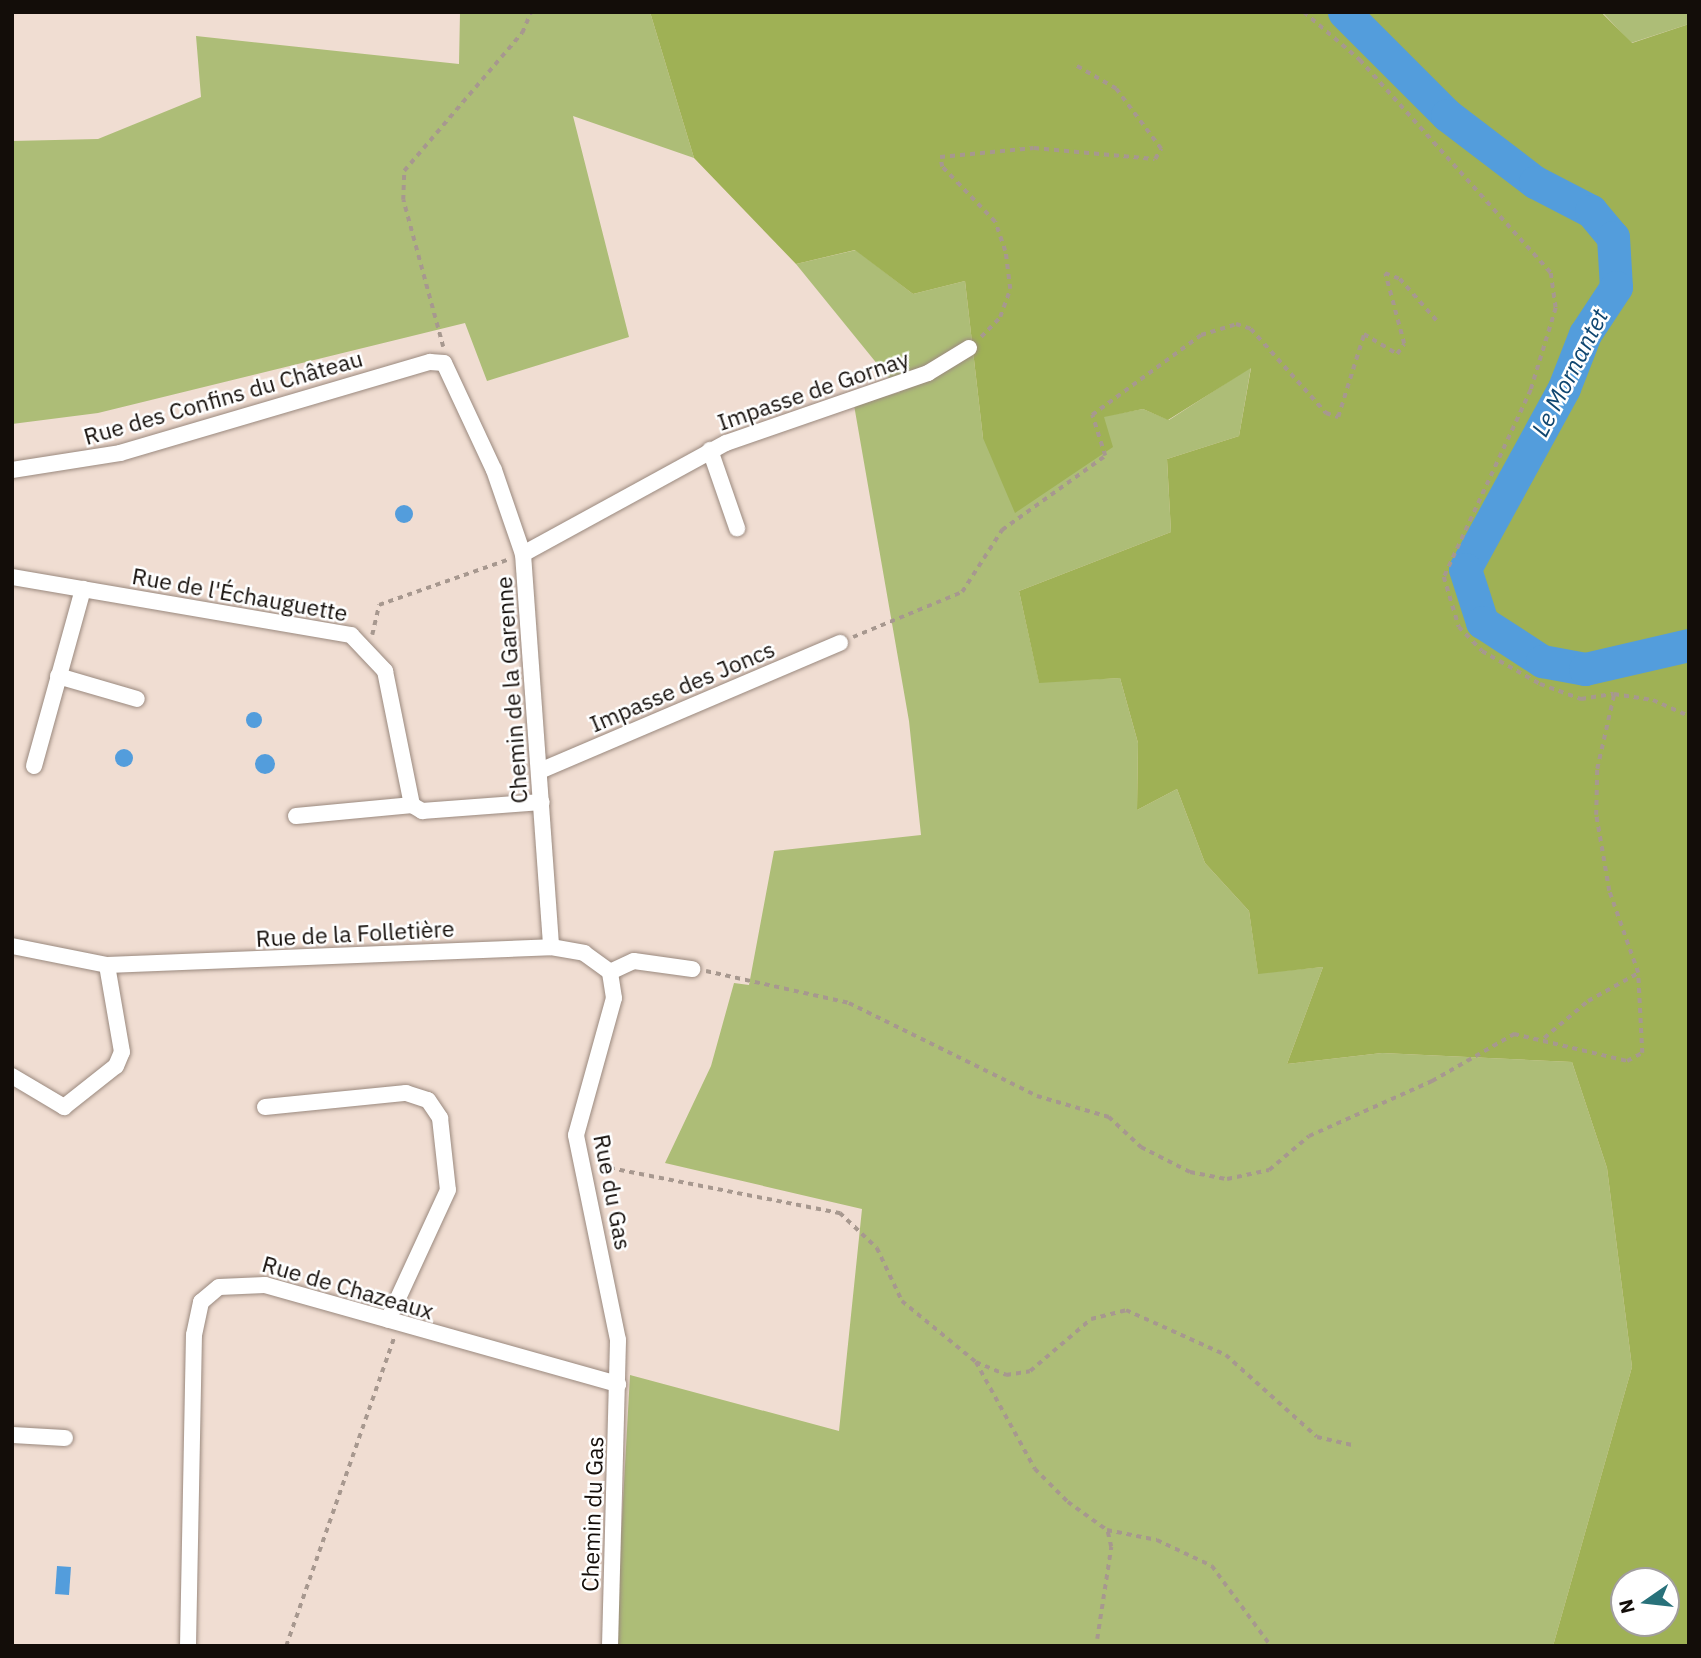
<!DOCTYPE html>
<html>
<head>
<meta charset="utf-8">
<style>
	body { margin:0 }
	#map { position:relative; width:1701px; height:1658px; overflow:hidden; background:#f0ddd2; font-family:"IBM Plex Sans",sans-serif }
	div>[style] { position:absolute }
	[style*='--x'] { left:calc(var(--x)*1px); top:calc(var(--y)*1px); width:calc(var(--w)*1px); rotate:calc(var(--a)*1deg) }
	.green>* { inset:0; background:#adbd77 }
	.forest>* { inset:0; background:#9fb155 }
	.water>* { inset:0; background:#539ddc; transform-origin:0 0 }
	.round { border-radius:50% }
	.river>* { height:33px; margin:-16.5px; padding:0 16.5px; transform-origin:16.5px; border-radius:16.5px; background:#539ddc }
	.path>* { height:3.5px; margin-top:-1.75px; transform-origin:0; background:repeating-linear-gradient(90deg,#a7988f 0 5px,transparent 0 10px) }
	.roads { filter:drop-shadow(0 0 2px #9a897e) drop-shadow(0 0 2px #9a897e) }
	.minor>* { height:16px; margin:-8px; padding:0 8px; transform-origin:8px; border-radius:8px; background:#fff }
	span { translate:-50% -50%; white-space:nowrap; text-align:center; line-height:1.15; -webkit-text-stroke:5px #fff; paint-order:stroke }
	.street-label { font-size:23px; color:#130d09 }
	.water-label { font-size:24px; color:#0f4670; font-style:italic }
	.frame { position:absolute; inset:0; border:14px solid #130d09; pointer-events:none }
	.north { position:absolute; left:1610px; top:1567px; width:70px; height:70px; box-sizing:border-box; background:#fff; border:2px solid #a19e9d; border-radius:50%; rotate:256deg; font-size:19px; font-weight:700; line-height:28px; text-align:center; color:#130d09 }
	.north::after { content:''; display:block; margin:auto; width:24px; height:32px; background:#28717a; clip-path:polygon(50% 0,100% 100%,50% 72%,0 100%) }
</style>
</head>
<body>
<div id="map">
	<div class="green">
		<i style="clip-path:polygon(460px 12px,650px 12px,694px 158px,573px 116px,629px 337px,487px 381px,465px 323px,98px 413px,12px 424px,12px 141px,98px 139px,201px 97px,196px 36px,459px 64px)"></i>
		<i style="clip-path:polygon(1602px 12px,1689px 12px,1689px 24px,1631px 43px)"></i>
		<i style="clip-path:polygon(856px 250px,913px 294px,965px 281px,983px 438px,1143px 409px,1169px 420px,1251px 367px,1239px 436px,1167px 459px,1171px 532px,1019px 591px,1039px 682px,1120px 678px,1138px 743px,1137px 810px,1177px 789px,1205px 863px,1249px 911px,1258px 973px,1323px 967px,1287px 1064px,1382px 1053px,1572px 1062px,1607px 1168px,1632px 1367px,1553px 1646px,615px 1646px,630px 1375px,839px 1431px,862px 1209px,665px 1163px,711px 1066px,734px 983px,749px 985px,774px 851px,921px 835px,909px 721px,854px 405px,900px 392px,796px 264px)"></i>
	</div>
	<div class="forest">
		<i style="clip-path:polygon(evenodd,650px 12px,1601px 12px,1632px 43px,1689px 24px,1689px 1646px,1553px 1646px,1632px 1367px,1607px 1168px,1572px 1062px,1382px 1053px,1287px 1064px,1323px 967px,1258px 974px,1249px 911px,1205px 863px,1177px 789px,1137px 810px,1138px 743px,1120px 678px,1039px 683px,1019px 591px,1171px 532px,1167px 459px,1239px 436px,1251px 368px,1168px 420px,1143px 409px,1104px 417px,1113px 447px,1015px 513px,983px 438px,965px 281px,913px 294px,855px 250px,796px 264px,694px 158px,650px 12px,1624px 1581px,1666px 1581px,1666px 1623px,1624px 1623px,1624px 1581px)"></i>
	</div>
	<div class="water">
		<i class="round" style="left:395px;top:505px;width:18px;height:18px"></i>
		<i class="round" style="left:246px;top:712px;width:16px;height:16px"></i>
		<i class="round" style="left:115px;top:749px;width:18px;height:18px"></i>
		<i class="round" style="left:255px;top:754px;width:20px;height:20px"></i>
		<i style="left:57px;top:1566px;width:14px;height:28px;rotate:4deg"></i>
	</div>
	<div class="river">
		<i style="--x:1344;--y:12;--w:146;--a:45"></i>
		<i style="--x:1447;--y:115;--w:111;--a:37.3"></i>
		<i style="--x:1535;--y:182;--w:63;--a:27.4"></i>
		<i style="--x:1591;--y:211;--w:34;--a:50"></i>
		<i style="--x:1613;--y:237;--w:50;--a:86.6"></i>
		<i style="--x:1616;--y:287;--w:56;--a:123.4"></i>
		<i style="--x:1585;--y:334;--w:58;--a:111.3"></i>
		<i style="--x:1564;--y:388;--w:206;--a:118.7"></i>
		<i style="--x:1465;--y:569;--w:56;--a:72.2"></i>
		<i style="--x:1482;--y:622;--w:72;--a:33"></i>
		<i style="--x:1542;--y:661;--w:44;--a:10.5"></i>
		<i style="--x:1585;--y:669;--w:107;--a:-13"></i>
	</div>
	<div class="path">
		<i style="--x:1304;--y:12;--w:74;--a:40.6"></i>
		<i style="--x:1360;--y:60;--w:286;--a:48.1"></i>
		<i style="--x:1551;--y:273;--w:35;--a:82"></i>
		<i style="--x:1556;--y:308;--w:86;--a:107"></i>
		<i style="--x:1531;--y:390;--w:206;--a:114.9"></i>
		<i style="--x:1444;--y:577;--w:52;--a:73.3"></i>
		<i style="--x:1459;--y:627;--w:33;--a:46"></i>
		<i style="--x:1482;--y:651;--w:67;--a:29.6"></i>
		<i style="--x:1540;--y:684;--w:44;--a:20.1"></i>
		<i style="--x:1581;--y:699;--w:33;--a:-9"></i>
		<i style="--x:1614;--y:694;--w:39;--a:9"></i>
		<i style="--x:1653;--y:700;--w:39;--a:24"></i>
		<i style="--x:981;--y:337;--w:28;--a:-46"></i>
		<i style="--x:1000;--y:317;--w:30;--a:-70"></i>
		<i style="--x:1010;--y:289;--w:38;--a:-97"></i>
		<i style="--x:1005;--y:251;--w:31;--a:-109"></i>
		<i style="--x:995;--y:222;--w:76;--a:-133.9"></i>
		<i style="--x:942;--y:167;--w:10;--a:-101"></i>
		<i style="--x:940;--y:157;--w:94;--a:-5.5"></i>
		<i style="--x:1034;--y:148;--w:121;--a:5.2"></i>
		<i style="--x:1155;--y:159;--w:12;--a:-59"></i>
		<i style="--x:1161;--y:149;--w:75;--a:-126.9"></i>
		<i style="--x:1116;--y:89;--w:46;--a:-150.1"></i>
		<i style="--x:443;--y:347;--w:152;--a:-105.2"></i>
		<i style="--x:403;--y:200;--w:29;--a:-88"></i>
		<i style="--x:404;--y:171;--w:182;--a:-49.5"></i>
		<i style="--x:522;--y:33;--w:23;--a:-67"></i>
		<i style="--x:372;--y:635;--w:31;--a:-77"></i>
		<i style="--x:379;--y:605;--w:136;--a:-19.4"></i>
		<i style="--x:853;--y:637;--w:118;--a:-22.4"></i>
		<i style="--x:962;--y:592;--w:74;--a:-57.2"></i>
		<i style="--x:1002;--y:530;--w:127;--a:-35.7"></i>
		<i style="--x:1105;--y:456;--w:43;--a:-107.6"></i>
		<i style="--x:1092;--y:415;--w:135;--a:-36.3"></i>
		<i style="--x:1201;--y:335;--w:37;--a:-17"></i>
		<i style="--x:1236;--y:324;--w:16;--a:18"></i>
		<i style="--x:1251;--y:329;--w:113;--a:48.2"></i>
		<i style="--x:1326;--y:413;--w:13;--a:18"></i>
		<i style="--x:1338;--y:417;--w:87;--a:-72.6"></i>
		<i style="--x:1364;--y:334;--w:39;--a:31"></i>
		<i style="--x:1397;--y:354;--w:12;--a:-55"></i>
		<i style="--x:1404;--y:344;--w:73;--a:-105"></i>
		<i style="--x:1385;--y:273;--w:16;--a:22"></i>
		<i style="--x:1400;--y:279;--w:57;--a:48.5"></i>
		<i style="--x:706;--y:971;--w:147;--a:12.6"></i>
		<i style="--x:849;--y:1003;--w:210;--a:26.3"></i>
		<i style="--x:1037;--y:1096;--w:75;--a:16.3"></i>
		<i style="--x:1109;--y:1117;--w:44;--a:43.2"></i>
		<i style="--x:1141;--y:1147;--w:55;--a:27"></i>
		<i style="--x:1190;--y:1172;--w:38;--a:11"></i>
		<i style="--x:1227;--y:1179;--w:43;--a:-12.1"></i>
		<i style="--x:1269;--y:1170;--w:52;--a:-40.4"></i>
		<i style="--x:1309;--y:1136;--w:135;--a:-24.1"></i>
		<i style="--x:1432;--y:1081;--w:95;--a:-29.8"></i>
		<i style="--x:1514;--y:1034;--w:116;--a:13.4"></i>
		<i style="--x:1627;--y:1061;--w:17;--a:-28"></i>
		<i style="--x:1642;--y:1053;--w:80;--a:-92.9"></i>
		<i style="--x:1638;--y:973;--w:87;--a:-109.5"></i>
		<i style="--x:1609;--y:891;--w:77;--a:-99.7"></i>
		<i style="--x:1596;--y:815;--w:46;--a:-88.8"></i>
		<i style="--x:1597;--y:769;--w:77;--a:-77.2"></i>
		<i style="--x:1544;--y:1038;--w:57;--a:-40.1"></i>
		<i style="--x:1588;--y:1001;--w:57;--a:-29.2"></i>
		<i style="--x:600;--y:1166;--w:245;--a:11.1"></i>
		<i style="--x:840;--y:1213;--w:51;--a:43.4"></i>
		<i style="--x:877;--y:1248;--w:59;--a:64.7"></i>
		<i style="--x:902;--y:1301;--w:96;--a:39.5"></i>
		<i style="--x:976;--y:1362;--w:33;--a:23"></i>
		<i style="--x:1006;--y:1375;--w:24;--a:-9"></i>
		<i style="--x:1030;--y:1371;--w:80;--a:-40.4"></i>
		<i style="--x:1091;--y:1319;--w:36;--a:-14"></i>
		<i style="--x:1126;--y:1310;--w:110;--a:24.2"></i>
		<i style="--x:1226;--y:1355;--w:122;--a:42"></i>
		<i style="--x:1317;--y:1437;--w:37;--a:13"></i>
		<i style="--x:976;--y:1362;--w:122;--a:61.1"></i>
		<i style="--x:1035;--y:1469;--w:47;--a:45"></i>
		<i style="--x:1068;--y:1502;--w:48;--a:35.7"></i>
		<i style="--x:1107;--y:1530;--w:51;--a:11.3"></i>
		<i style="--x:1157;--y:1540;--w:61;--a:25.3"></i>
		<i style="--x:1212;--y:1566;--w:99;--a:53.6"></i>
		<i style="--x:1097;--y:1639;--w:93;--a:-81.3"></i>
		<i style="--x:1111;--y:1547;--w:17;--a:-103"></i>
		<i style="--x:286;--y:1646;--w:326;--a:-70.7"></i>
	</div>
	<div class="roads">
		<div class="minor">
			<i style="--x:710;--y:450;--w:83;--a:70.9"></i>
			<i style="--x:12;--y:470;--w:109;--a:-8.9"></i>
			<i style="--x:120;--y:453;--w:323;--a:-16.4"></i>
			<i style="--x:430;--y:362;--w:14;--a:4"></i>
			<i style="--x:444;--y:363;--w:118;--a:65"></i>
			<i style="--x:494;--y:470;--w:89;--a:71"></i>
			<i style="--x:523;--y:554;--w:394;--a:85.9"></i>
			<i style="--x:523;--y:554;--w:231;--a:-28.7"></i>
			<i style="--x:726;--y:443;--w:214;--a:-19.1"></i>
			<i style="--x:928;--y:373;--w:48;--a:-31.4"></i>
			<i style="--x:12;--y:577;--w:344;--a:9.7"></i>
			<i style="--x:351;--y:635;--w:50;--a:46.6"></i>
			<i style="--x:385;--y:671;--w:137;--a:78.6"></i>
			<i style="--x:412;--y:805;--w:12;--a:31"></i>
			<i style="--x:422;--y:811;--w:120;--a:-4.3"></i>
			<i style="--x:58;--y:676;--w:82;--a:16.2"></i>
			<i style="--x:34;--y:766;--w:184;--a:-74.5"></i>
			<i style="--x:542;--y:770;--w:324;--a:-23.1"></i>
			<i style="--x:296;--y:816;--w:117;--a:-5.4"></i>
			<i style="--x:12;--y:946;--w:97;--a:11.3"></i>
			<i style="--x:107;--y:965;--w:444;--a:-2.3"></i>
			<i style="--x:551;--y:947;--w:34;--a:10"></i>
			<i style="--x:584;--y:953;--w:32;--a:36"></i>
			<i style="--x:610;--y:972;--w:26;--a:-25"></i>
			<i style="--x:634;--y:961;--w:59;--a:7.9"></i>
			<i style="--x:12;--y:1076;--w:61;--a:30.8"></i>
			<i style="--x:64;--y:1107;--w:66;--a:-38.3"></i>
			<i style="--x:116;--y:1066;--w:15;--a:-67"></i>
			<i style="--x:122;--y:1052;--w:88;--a:-99.8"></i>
			<i style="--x:265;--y:1107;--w:142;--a:-5.7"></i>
			<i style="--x:406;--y:1093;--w:23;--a:18"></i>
			<i style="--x:428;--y:1100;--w:22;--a:56"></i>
			<i style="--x:440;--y:1118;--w:72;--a:83.7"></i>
			<i style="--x:448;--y:1190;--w:143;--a:114.8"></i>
			<i style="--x:12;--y:1435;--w:53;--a:3.2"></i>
			<i style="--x:188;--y:1646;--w:311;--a:-88.9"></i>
			<i style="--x:194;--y:1335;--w:34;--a:-78"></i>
			<i style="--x:201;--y:1302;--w:23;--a:-40"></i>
			<i style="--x:219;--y:1287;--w:46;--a:-2.5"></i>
			<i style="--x:265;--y:1285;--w:367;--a:15.7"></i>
			<i style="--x:610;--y:1646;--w:306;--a:-88.5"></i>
			<i style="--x:618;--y:1340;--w:209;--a:-101.6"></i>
			<i style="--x:576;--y:1135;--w:142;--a:-74.5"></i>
			<i style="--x:614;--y:998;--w:26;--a:-99"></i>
		</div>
	</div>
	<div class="street-label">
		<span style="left:813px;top:390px;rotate:-19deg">Impasse de Gornay</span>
		<span style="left:223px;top:397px;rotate:-16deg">Rue des Confins du Château</span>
		<span style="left:240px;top:594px;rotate:10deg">Rue de l'Échauguette</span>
		<span style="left:682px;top:686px;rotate:-23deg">Impasse des Joncs</span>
		<span style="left:511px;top:690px;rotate:-94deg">Chemin de la Garenne</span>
		<span style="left:355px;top:933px;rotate:-3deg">Rue de la Folletière</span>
		<span style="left:613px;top:1192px;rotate:79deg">Rue du Gas</span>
		<span style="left:348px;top:1287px;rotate:16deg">Rue de Chazeaux</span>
		<span style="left:592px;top:1514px;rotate:-88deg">Chemin du Gas</span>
	</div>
	<div class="water-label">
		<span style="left:1570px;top:373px;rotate:-63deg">Le Mornantet</span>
	</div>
	<div class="frame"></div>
	<div class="north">N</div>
</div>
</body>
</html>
